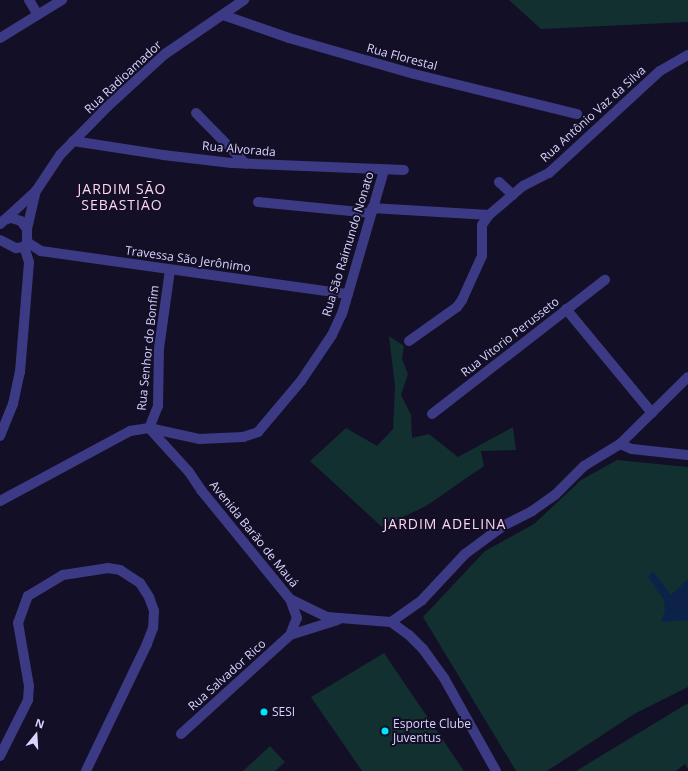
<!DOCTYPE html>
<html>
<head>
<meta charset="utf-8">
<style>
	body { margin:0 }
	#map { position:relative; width:688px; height:771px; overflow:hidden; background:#130f26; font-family:"Open Sans",sans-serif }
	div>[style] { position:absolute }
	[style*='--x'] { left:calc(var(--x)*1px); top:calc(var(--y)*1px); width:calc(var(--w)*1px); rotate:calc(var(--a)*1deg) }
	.green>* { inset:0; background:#12302f }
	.water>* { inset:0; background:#0c2248 }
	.minor>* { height:10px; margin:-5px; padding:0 5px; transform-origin:5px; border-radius:5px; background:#3d3a85 }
	.dots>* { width:11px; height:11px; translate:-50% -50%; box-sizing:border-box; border:2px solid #130f26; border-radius:50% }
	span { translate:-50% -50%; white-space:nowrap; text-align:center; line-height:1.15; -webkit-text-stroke:4px #130f26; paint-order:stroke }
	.street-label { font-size:12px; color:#d9d4ff }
	.poi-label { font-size:12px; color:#d9d4ff }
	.left { translate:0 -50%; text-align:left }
	.quarter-label { font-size:14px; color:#ffd6f0; letter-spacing:1px }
	.north { position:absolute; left:16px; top:715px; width:40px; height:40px; -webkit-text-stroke:3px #130f26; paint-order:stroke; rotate:18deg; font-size:11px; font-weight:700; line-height:16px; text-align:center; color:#d9d4ff }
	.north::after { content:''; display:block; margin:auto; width:14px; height:18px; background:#d9d4ff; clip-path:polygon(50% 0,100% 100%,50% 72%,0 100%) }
</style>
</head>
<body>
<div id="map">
	<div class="green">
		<i style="clip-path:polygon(509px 0,688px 0,688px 22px,541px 29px)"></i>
		<i style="clip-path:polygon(389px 336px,404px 346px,402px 359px,408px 374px,401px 395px,411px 415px,412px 438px,429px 434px,458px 457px,513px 427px,516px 450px,481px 451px,484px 466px,426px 506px,382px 527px,310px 461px,346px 428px,377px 446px,393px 429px,395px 386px)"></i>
		<i style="clip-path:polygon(617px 460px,688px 467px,688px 687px,636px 713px,547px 771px,516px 771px,423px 617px,485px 551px,534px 524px,581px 480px)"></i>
		<i style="clip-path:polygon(384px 653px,464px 771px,362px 771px,311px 697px)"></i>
		<i style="clip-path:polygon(688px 703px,688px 769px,685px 764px,676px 771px,576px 771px)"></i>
		<i style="clip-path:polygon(270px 746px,285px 762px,275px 771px,243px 771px)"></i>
	</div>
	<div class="water">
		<i style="clip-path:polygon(653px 571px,671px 595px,688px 579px,688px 620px,661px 622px,665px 610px,664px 600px,648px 577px)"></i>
	</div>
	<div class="minor">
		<i style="--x:29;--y:0;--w:17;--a:59"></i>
		<i style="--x:223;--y:15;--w:70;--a:19.2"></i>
		<i style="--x:289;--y:38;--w:130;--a:16.1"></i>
		<i style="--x:414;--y:74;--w:168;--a:13.8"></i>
		<i style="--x:0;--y:38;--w:73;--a:-31.5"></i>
		<i style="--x:196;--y:113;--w:71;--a:45.6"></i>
		<i style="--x:73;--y:141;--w:91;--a:8.8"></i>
		<i style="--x:163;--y:155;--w:69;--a:6.6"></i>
		<i style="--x:232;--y:163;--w:172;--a:2.3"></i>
		<i style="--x:499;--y:182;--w:19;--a:43"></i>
		<i style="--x:258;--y:202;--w:114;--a:5.6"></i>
		<i style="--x:372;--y:208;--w:117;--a:3.4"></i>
		<i style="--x:0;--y:224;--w:49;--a:-42.5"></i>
		<i style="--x:36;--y:191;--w:43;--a:-56.3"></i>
		<i style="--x:60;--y:155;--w:69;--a:-45.6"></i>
		<i style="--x:108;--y:106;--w:77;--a:-42.4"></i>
		<i style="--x:165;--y:54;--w:96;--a:-34.4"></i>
		<i style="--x:27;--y:229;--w:39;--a:-77"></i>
		<i style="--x:0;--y:240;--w:18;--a:27"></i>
		<i style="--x:16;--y:248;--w:8;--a:-7"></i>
		<i style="--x:24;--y:247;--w:6;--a:-59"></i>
		<i style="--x:27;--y:242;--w:13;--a:-90"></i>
		<i style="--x:27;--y:229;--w:10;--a:-127"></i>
		<i style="--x:21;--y:221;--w:10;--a:-163"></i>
		<i style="--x:11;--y:218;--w:7;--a:164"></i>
		<i style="--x:27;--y:242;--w:17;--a:33"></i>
		<i style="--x:41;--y:251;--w:310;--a:8"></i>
		<i style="--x:170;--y:270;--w:79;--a:98"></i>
		<i style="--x:159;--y:348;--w:58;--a:91"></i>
		<i style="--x:158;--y:406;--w:24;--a:112"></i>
		<i style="--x:149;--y:428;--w:51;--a:12.4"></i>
		<i style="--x:199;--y:439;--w:44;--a:-2.6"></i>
		<i style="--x:243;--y:437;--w:16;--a:-18"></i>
		<i style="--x:258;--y:432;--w:67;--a:-49.9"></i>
		<i style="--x:301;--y:381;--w:55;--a:-56"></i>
		<i style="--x:332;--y:335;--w:23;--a:-65"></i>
		<i style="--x:342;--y:314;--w:150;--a:-73.7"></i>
		<i style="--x:566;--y:309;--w:135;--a:50.4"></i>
		<i style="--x:409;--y:341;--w:59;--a:-35.3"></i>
		<i style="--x:457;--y:307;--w:9;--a:-54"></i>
		<i style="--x:462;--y:300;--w:48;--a:-65.6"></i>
		<i style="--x:482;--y:256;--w:31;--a:-90"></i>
		<i style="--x:482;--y:225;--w:12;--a:-55"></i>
		<i style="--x:489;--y:215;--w:45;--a:-40.5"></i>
		<i style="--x:523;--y:186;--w:29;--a:-27"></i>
		<i style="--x:549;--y:173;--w:151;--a:-42.6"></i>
		<i style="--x:660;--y:71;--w:32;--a:-30"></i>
		<i style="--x:432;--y:414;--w:219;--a:-37.8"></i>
		<i style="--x:0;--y:436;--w:35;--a:-68"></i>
		<i style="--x:13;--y:404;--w:33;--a:-78"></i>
		<i style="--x:20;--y:372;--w:110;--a:-85.3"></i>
		<i style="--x:29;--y:262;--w:16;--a:-108"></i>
		<i style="--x:620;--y:444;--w:13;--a:23"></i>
		<i style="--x:632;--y:449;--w:56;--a:6.1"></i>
		<i style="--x:0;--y:501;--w:148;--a:-28.3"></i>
		<i style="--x:130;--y:431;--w:19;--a:-9"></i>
		<i style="--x:149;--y:428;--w:59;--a:47.7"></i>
		<i style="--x:189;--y:472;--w:22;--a:56"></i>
		<i style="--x:201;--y:490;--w:141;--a:50.8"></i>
		<i style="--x:290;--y:599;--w:41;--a:25.9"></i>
		<i style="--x:327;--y:617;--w:64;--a:4.5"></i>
		<i style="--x:391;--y:622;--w:22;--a:36"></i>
		<i style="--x:409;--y:635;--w:20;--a:45"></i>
		<i style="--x:423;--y:649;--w:36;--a:54"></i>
		<i style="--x:444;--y:678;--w:107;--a:60.8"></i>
		<i style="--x:391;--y:622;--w:38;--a:-35"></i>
		<i style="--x:422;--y:600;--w:63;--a:-46.9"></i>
		<i style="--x:465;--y:554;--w:47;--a:-36.4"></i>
		<i style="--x:503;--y:526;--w:33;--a:-27"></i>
		<i style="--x:532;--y:511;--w:28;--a:-35"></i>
		<i style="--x:555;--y:495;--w:41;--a:-45"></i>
		<i style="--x:584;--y:466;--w:42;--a:-31.4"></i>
		<i style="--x:620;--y:444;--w:95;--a:-44.6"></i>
		<i style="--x:290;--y:635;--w:50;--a:-17.4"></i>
		<i style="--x:181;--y:734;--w:147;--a:-42.2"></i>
		<i style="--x:290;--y:635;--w:18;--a:-68"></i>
		<i style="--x:297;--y:618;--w:20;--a:-110"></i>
		<i style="--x:0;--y:756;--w:63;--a:-63.4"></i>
		<i style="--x:28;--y:700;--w:14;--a:-86"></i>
		<i style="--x:29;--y:686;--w:64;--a:-99.9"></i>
		<i style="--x:18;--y:623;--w:29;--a:-70"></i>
		<i style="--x:28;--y:596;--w:41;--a:-31"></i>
		<i style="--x:63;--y:575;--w:46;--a:-8.8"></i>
		<i style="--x:108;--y:568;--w:12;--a:9"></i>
		<i style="--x:120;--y:570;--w:24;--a:33"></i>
		<i style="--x:140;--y:583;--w:17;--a:57"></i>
		<i style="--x:149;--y:597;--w:15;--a:70"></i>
		<i style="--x:154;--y:611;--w:17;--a:93"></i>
		<i style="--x:153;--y:628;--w:17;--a:111"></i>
		<i style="--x:147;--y:644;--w:141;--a:115.7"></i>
	</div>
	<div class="dots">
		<i style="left:264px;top:712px;background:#00e5ff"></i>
		<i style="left:385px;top:731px;background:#00e5ff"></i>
	</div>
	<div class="street-label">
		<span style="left:402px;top:57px;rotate:15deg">Rua Florestal</span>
		<span style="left:123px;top:77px;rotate:-43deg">Rua Radioamador</span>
		<span style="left:593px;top:114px;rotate:-42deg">Rua Antônio Vaz da Silva</span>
		<span style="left:239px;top:149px;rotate:5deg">Rua Alvorada</span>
		<span style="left:348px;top:244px;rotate:-73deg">Rua São Raimundo Nonato</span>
		<span style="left:188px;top:259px;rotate:8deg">Travessa São Jerônimo</span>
		<span style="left:510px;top:337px;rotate:-38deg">Rua Vitorio Perusseto</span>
		<span style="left:148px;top:348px;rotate:-84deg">Rua Senhor do Bonfim</span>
		<span style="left:254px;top:534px;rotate:51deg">Avenida Barão de Mauá</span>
		<span style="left:227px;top:675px;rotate:-42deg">Rua Salvador Rico</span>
	</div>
	<div class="poi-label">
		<span class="left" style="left:272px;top:712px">SESI</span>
		<span class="left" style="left:393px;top:731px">Esporte Clube<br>Juventus</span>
	</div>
	<div class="quarter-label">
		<span style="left:122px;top:197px">JARDIM SÃO<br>SEBASTIÃO</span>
		<span style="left:445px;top:524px">JARDIM ADELINA</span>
	</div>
	<div class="north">N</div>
</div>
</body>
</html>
